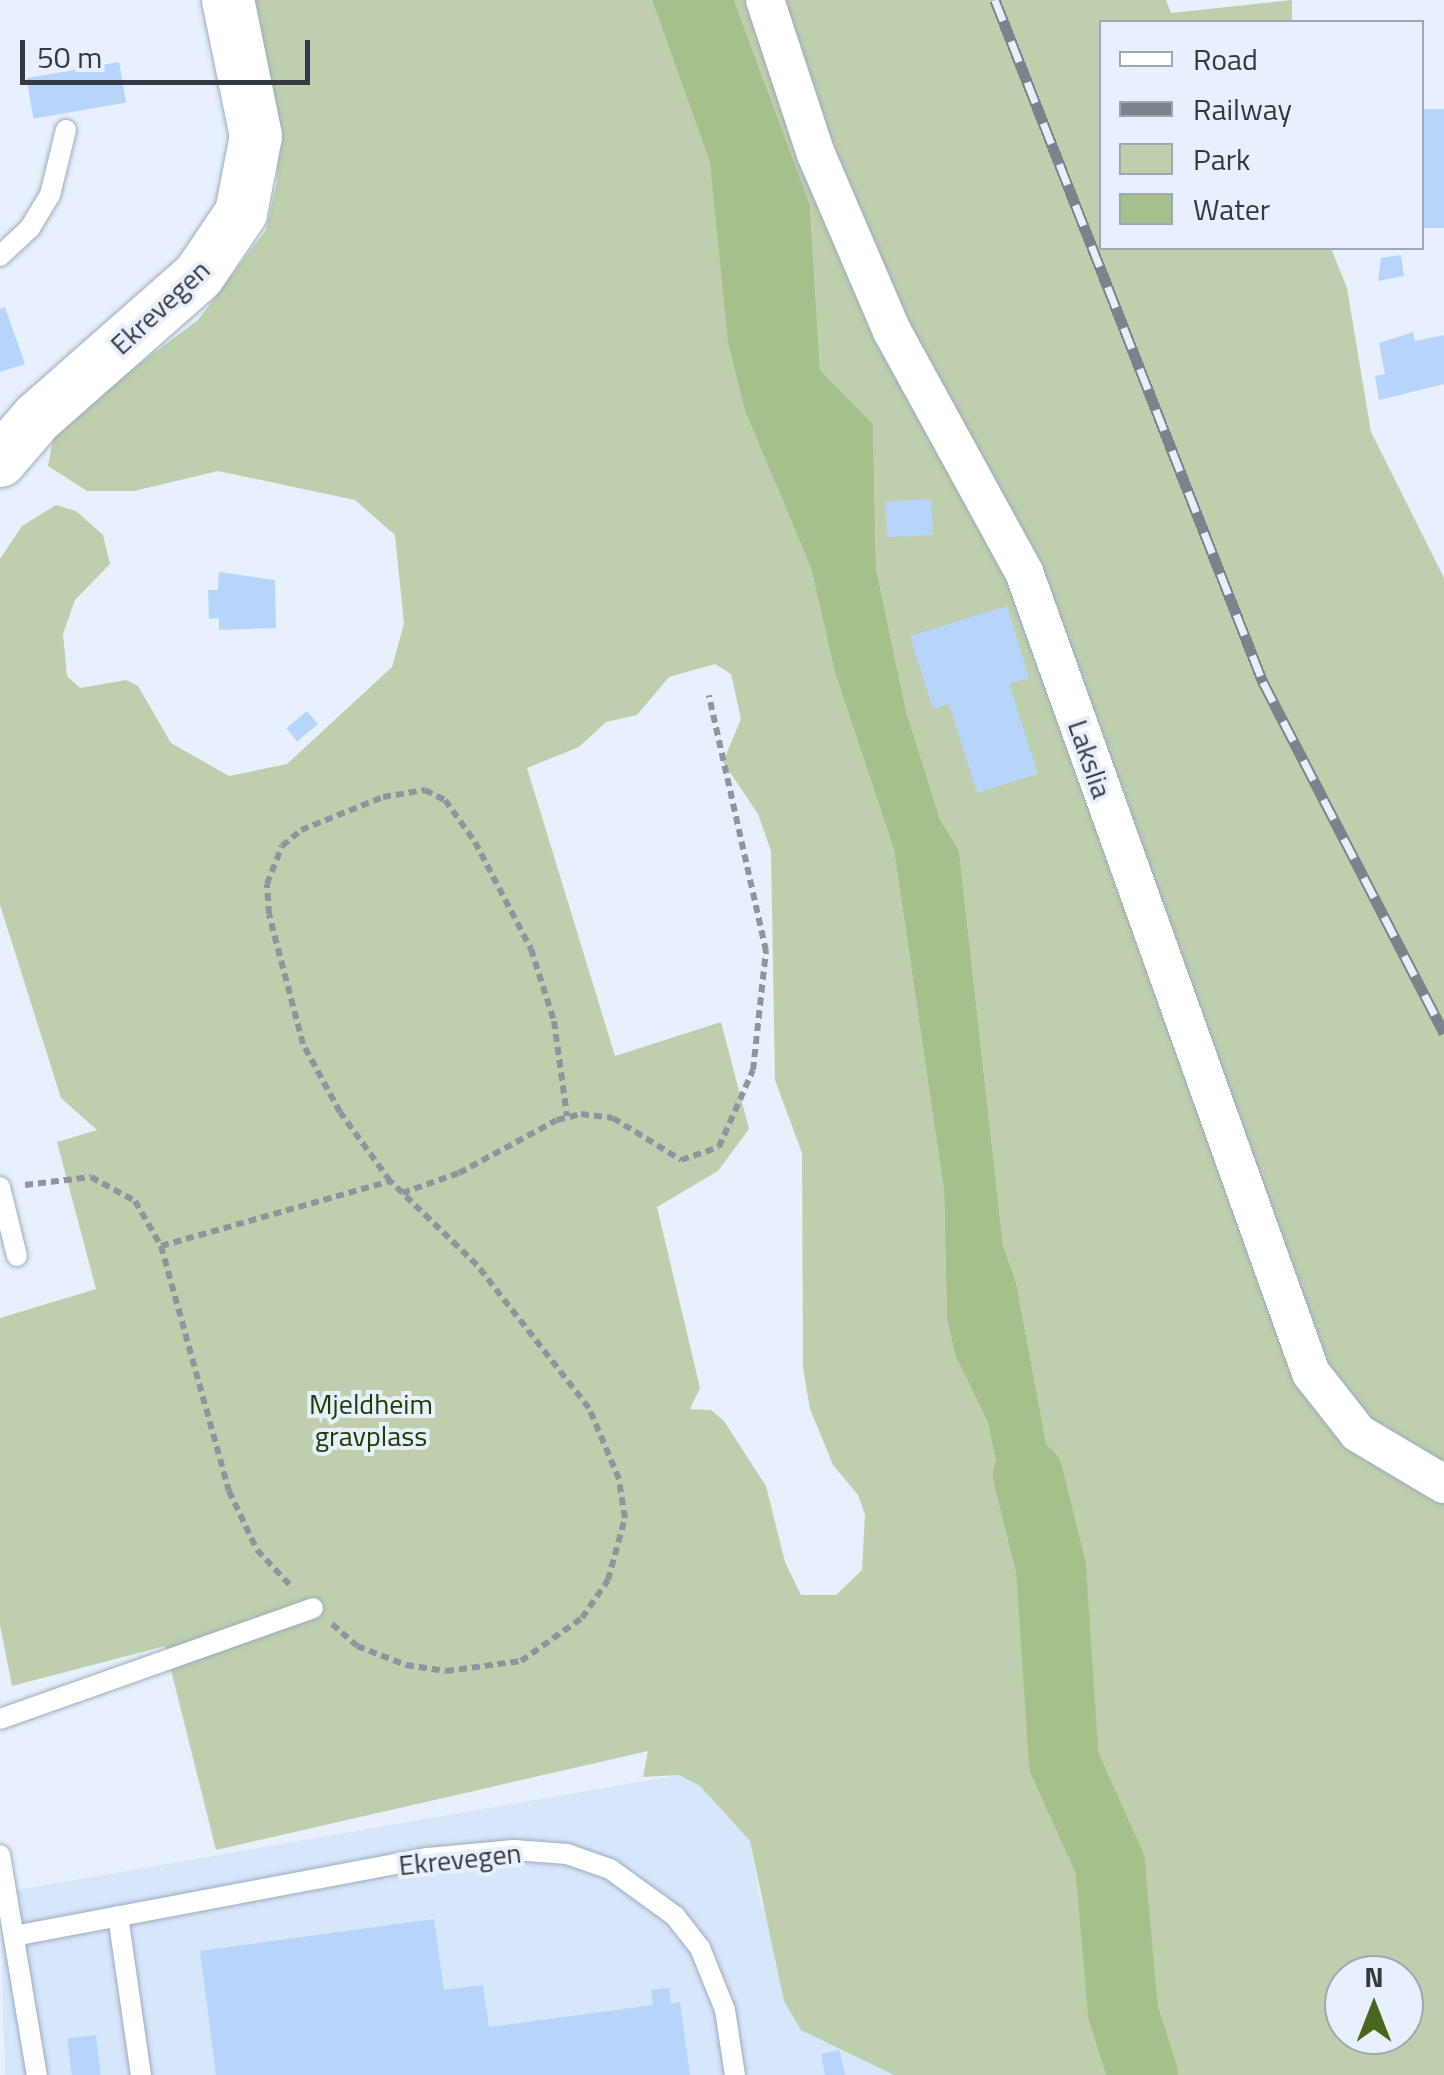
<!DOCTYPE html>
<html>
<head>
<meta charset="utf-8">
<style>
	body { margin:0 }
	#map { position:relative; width:1444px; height:2075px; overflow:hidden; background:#e7f0fc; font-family:"Titillium Web",sans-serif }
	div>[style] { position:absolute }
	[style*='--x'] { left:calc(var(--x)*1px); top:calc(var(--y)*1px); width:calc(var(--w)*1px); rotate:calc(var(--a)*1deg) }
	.built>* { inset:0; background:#d6e6fb }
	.green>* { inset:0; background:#bfcfad }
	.water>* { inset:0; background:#a7bf8b }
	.river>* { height:70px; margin:-35px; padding:0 35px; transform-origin:35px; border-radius:35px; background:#a7bf8b }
	.building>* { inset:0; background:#b7d5fb; transform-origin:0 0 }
	.path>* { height:6px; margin-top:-3px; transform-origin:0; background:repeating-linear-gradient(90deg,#8e959f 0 8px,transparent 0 13px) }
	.roads { filter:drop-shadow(0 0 2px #9cabbd) drop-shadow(0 0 2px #9cabbd) }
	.service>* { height:20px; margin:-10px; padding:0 10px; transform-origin:10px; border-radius:10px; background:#fff }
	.minor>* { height:38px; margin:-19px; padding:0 19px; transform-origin:19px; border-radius:19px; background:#fff }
	.secondary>* { height:52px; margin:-26px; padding:0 26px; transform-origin:26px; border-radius:26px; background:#fff }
	.rail>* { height:11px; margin-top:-5.5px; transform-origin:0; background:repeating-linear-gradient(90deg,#e7f0fc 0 22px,#7c838d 0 44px); box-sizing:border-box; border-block:2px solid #7c838d }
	span { translate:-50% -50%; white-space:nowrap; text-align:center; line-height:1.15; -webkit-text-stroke:8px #e7f0fc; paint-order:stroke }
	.street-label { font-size:28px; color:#343a42 }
	.park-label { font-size:28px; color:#253a00 }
	.legend { position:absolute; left:1099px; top:20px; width:325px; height:230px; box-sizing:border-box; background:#e7f0fc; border:2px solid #9fa7b2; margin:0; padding:12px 18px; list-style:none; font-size:30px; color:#343a42 }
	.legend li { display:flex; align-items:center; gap:20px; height:50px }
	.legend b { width:50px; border:2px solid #9fa7b2 }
	.north { position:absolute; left:1324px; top:1955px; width:100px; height:100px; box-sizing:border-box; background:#e7f0fc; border:2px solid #9fa7b2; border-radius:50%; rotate:0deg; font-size:28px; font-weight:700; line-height:40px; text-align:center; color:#343a42 }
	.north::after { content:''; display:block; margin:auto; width:35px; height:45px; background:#49661a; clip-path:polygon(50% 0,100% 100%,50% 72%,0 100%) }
	.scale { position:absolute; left:20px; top:40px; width:290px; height:45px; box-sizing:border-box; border:5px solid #343a42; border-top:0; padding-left:12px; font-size:30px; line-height:35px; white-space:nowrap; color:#343a42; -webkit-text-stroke:8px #e7f0fc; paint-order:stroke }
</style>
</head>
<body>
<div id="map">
	<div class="built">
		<i style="clip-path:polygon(679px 1775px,700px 1786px,750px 1841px,761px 1905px,894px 2075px,5px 2075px,0 1893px)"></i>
	</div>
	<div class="green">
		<i style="clip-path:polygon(evenodd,253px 0,652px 0,710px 163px,745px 411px,811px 568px,835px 673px,894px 850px,944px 1191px,947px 1318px,955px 1355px,988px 1423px,1011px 1538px,1033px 1567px,1051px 1568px,1069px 1521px,1053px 1480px,1016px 1282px,1003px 1245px,959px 851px,940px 819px,906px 711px,876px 568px,873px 424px,820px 370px,810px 205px,734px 0,1166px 0,1171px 13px,1292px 0,1292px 22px,1102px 22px,1102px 248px,1331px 248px,1347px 288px,1371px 432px,1444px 578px,1444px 2075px,894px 2075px,801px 2030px,784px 2001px,750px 1841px,700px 1786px,679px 1775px,643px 1777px,648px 1751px,216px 1850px,165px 1646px,12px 1686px,0 1625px,0 1318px,96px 1289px,57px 1142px,97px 1130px,61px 1098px,0 905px,0 559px,22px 526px,56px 505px,76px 511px,103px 535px,110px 564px,75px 600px,63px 634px,67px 676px,80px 688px,126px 680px,138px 686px,171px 743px,229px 776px,287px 764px,392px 667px,404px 624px,395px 535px,355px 500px,218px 471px,134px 491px,87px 491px,48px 466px,55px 427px,198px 320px,266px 230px,277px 182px,278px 130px,253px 0,715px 664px,731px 674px,741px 719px,723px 762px,758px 814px,771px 851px,775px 1080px,802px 1153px,803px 1368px,810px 1409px,833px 1465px,858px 1495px,865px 1515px,862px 1570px,836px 1595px,801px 1595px,785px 1562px,766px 1486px,724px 1421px,711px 1410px,690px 1409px,700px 1388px,657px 1207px,718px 1171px,749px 1129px,721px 1022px,615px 1056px,527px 768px,579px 747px,606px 722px,637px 715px,669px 677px,715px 664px,253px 0,1344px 1975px,1404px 1975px,1404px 2035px,1344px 2035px,1344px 1975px)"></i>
	</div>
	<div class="water">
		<i style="clip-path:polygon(652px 0,734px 0,810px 205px,820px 370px,873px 424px,876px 568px,906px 711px,940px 819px,959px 851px,1003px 1245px,1016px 1282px,1053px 1480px,1069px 1521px,1068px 1561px,1051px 1568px,1032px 1567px,1011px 1538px,988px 1423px,955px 1355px,947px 1318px,944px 1191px,894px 850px,835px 673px,811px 568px,745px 411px,728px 342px,710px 163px)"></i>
	</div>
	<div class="river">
		<i style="--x:1028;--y:1475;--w:96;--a:76.1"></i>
		<i style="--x:1051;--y:1568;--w:194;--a:86.2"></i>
		<i style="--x:1064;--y:1762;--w:112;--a:65.7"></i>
		<i style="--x:1110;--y:1864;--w:149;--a:85"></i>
		<i style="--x:1123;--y:2012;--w:66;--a:72.4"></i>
	</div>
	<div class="building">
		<i style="left:119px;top:62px;width:41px;height:94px;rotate:80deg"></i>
		<i style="left:1444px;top:109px;width:119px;height:23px;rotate:90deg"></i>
		<i style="clip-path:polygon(1401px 255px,1404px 276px,1378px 281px,1381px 258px)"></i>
		<i style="clip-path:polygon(5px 307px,25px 364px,0 372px,0 309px)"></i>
		<i style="clip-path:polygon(1413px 332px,1415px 341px,1444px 335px,1444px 384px,1379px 400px,1375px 376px,1385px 374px,1379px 343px)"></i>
		<i style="left:931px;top:499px;width:36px;height:46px;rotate:87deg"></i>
		<i style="clip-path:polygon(219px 572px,275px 580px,276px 628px,219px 630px,219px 618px,209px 619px,208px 590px,218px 590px)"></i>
		<i style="clip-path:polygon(1007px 606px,1029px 678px,1009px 684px,1038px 774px,977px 793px,949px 704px,933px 709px,910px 636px)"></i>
		<i style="left:307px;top:711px;width:17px;height:27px;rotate:50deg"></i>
		<i style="clip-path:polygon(434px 1919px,444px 1990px,483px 1985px,489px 2027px,653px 2005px,651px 1990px,669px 1988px,671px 2004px,680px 2002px,690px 2075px,216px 2075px,200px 1951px)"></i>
		<i style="left:96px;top:2035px;width:40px;height:29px;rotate:83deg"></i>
		<i style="clip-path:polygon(839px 2050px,845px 2075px,825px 2075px,821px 2054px)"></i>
	</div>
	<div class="path">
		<i style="--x:25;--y:1185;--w:66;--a:-6.9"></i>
		<i style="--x:91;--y:1177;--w:50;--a:28.6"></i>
		<i style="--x:135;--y:1201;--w:52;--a:60"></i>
		<i style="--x:161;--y:1246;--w:254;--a:74.5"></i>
		<i style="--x:229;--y:1491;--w:65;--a:64.6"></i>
		<i style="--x:257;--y:1550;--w:48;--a:46.7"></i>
		<i style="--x:402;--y:1193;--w:60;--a:-19.3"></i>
		<i style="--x:459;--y:1173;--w:111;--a:-28.4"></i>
		<i style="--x:557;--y:1120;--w:25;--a:-14"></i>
		<i style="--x:581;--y:1114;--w:32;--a:7"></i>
		<i style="--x:613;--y:1118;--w:80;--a:31.7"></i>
		<i style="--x:681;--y:1160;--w:40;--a:-18.9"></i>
		<i style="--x:719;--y:1147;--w:84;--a:-66.2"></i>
		<i style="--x:753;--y:1070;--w:120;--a:-83.8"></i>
		<i style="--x:766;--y:951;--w:262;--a:-102.6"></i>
		<i style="--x:161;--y:1246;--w:238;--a:-15.8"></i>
		<i style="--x:332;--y:1624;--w:33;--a:41"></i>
		<i style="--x:357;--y:1646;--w:53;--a:21.2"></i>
		<i style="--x:406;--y:1665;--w:40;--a:8.5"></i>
		<i style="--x:446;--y:1671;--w:76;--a:-7.6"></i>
		<i style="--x:521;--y:1661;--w:75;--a:-35.2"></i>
		<i style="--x:582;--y:1618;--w:46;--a:-55.6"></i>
		<i style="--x:608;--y:1580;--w:64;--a:-74.7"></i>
		<i style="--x:625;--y:1518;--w:39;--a:-99"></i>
		<i style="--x:619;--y:1479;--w:77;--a:-112.9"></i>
		<i style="--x:589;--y:1408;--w:182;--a:-128.1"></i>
		<i style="--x:477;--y:1265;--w:121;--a:-136"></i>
		<i style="--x:390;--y:1181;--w:85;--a:-125.9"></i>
		<i style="--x:340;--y:1112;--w:77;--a:-118.6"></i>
		<i style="--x:303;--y:1044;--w:134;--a:-104.7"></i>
		<i style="--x:269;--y:914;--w:30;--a:-94"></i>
		<i style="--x:267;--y:884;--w:41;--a:-68.5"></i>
		<i style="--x:282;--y:846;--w:25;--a:-40"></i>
		<i style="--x:301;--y:830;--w:88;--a:-21.9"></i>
		<i style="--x:383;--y:797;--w:43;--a:-9.5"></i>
		<i style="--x:425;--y:790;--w:22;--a:27"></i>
		<i style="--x:445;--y:800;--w:52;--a:54.5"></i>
		<i style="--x:475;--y:842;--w:121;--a:62.4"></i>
		<i style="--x:531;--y:949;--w:76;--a:72.3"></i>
		<i style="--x:554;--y:1021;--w:96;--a:82.2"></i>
	</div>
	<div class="roads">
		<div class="service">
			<i style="--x:0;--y:256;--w:41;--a:-43"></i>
			<i style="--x:30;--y:228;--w:39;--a:-59"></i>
			<i style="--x:50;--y:195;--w:67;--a:-76.2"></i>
			<i style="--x:0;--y:1187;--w:71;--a:76.2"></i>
			<i style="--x:0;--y:1719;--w:332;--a:-19.5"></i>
			<i style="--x:0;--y:1855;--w:223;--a:80.5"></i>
			<i style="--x:118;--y:1916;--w:161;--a:81.8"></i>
			<i style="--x:14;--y:1936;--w:421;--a:-10.7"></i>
			<i style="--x:428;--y:1858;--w:86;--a:-5.3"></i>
			<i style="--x:514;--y:1850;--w:53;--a:4.3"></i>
			<i style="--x:567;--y:1854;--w:46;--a:19.2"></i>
			<i style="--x:610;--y:1869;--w:80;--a:35.9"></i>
			<i style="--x:675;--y:1916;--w:41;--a:52"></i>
			<i style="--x:700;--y:1948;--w:67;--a:68"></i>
			<i style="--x:725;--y:2010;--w:66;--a:81.3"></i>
		</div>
		<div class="minor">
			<i style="--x:765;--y:0;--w:162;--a:71.7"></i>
			<i style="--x:816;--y:154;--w:193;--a:66.8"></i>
			<i style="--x:892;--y:331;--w:275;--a:61.3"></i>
			<i style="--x:1024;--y:572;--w:851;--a:70.29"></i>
			<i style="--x:1311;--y:1373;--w:76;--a:51.9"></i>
			<i style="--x:1358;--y:1433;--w:100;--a:30.7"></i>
		</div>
		<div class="secondary">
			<i style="--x:0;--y:461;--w:57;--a:-49.3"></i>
			<i style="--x:37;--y:418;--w:216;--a:-41.4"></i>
			<i style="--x:199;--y:275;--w:75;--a:-55.9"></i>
			<i style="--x:241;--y:213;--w:78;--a:-79"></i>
			<i style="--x:256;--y:136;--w:139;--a:-101.6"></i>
		</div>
	</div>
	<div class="rail">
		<i style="--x:995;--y:0;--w:733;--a:68.55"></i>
		<i style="--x:1263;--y:682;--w:395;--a:62.7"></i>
	</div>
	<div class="street-label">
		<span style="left:160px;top:307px;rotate:-43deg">Ekrevegen</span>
		<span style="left:1090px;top:759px;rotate:71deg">Lakslia</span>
		<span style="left:460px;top:1859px;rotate:-6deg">Ekrevegen</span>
	</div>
	<div class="park-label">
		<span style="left:371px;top:1420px">Mjeldheim<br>gravplass</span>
	</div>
	<ul class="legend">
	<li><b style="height:12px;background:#fff"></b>Road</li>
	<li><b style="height:12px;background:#7c838d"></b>Railway</li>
	<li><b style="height:28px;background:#bfcfad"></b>Park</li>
	<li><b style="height:28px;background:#a7bf8b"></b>Water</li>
	</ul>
	<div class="north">N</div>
	<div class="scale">50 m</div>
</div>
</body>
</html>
